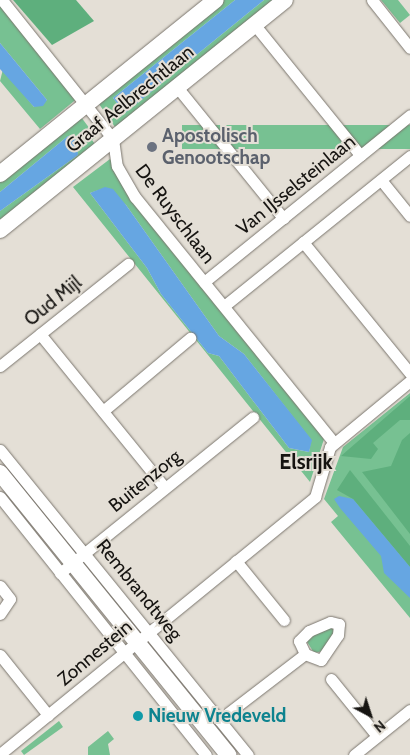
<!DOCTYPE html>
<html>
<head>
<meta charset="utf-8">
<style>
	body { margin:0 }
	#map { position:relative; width:410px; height:755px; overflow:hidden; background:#e4dfd6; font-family:Cabin,sans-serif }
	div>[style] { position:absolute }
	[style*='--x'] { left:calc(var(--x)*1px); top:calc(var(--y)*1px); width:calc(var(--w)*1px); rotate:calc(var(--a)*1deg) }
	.green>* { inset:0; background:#77c192; transform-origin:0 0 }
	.forest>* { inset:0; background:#5eaf7d }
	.water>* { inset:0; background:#66a6e2 }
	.roads { filter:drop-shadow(0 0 1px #7b766e) drop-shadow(0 0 1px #7b766e) }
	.street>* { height:11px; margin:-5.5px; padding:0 5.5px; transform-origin:5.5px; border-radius:5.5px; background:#fff }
	.secondary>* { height:16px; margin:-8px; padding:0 8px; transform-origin:8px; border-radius:8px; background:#fff }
	.dots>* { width:14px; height:14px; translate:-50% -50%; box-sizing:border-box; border:2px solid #e4dfd6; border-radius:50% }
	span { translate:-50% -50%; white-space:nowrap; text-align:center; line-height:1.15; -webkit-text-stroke:4px #e4dfd6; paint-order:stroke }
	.street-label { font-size:19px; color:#161411 }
	.worship-label { font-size:19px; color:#5b616d; font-weight:700 }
	.left { translate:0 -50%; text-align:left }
	.culture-label { font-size:19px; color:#0d838f; font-weight:700 }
	.quarter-label { font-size:21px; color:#161411; font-weight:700 }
	.north { position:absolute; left:345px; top:690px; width:50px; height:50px; -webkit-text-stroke:4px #e4dfd6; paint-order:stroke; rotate:140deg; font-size:14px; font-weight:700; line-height:20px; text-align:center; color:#161411 }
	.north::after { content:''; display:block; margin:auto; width:18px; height:22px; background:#161411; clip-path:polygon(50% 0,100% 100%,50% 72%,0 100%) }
</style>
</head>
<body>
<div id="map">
	<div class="green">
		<i style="clip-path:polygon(223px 0,235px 0,113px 98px,125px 113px,264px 0,279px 0,115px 127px,99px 104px)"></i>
		<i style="clip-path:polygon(381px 0,398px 0,410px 15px,400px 23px)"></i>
		<i style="clip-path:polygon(0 2px,79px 97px,40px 129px,0 81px,3px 69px,34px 107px,47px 100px,0 43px)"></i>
		<i style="clip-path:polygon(81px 117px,96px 137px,92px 140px,97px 147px,0 225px,0 211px,78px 155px,68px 136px,0 192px,0 179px)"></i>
		<i style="left:410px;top:125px;width:24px;height:228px;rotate:90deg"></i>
		<i style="clip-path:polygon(evenodd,110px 159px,324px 439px,310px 482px,73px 187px,110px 159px,102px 189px,126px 205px,219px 336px,244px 354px,311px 440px,309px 452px,289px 448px,219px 356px,208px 353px,161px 294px,147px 268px,90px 193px,102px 189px)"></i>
		<i style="clip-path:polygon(410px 393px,410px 618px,331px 522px,338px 516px,324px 499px,343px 447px)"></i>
		<i style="clip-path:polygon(329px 626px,335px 630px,323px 651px,314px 653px,306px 640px)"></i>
		<i style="clip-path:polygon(59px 721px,63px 727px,24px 755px,21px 751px)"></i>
		<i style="clip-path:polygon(108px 731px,114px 739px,108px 744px,110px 755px,88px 755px,88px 747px)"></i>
	</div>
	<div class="forest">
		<i style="clip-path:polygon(13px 0,76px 0,94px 21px,52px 45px)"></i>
		<i style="clip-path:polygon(410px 396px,410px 420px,400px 420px,373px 443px,378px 449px,371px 459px,341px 456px)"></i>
		<i style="clip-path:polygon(410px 433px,410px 534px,362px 472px,391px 466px,402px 440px)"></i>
		<i style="clip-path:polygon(350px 470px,410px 546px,410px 567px,353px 499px,337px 490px)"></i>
	</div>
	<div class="water">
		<i style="clip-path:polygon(235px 0,264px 0,125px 113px,113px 98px)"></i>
		<i style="clip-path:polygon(0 43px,47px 100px,43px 106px,34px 107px,0 69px)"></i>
		<i style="clip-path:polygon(68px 136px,76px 140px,78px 155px,0 211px,0 192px)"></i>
		<i style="clip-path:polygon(105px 187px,113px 189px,126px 205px,219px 336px,244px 354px,312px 440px,309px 452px,289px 448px,219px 356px,208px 353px,161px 294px,147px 268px,90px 193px)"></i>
		<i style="clip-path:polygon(339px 496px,353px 499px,410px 567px,410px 598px,384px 573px,381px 556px,340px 508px,334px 499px)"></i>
	</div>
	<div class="roads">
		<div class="street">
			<i style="--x:2;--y:0;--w:178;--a:51.4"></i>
			<i style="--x:113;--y:139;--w:27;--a:82"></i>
			<i style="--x:117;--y:166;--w:36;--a:60"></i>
			<i style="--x:135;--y:197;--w:316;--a:51"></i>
			<i style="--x:372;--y:0;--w:61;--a:51.6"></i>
			<i style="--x:254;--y:24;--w:169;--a:51"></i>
			<i style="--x:177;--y:87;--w:169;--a:51"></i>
			<i style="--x:381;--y:180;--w:46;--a:51.1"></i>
			<i style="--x:303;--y:242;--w:169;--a:50.8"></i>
			<i style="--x:204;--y:282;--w:265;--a:-39"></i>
			<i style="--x:224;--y:306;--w:239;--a:-38.9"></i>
			<i style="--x:40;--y:334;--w:198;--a:50.9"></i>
			<i style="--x:0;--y:366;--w:164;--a:-38.6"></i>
			<i style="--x:103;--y:411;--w:114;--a:-40"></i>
			<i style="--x:0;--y:450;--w:393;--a:50.9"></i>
			<i style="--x:0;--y:497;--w:330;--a:51.4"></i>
			<i style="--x:236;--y:561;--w:76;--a:50.9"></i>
			<i style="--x:60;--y:573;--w:248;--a:-38.9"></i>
			<i style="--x:0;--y:586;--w:16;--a:52"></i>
			<i style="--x:10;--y:599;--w:18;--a:124"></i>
			<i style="--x:0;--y:655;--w:77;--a:51.3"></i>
			<i style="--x:331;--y:679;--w:73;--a:51.1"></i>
			<i style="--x:219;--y:720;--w:108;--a:-37.5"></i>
			<i style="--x:305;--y:654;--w:17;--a:21"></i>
			<i style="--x:321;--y:660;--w:30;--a:-56"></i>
			<i style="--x:338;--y:635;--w:11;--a:-85"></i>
			<i style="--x:339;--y:624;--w:9;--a:-167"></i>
			<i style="--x:330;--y:622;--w:23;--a:157"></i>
			<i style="--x:309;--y:631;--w:14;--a:135"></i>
			<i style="--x:299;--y:641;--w:14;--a:65"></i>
			<i style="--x:0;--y:754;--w:407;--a:-39.2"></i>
			<i style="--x:315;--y:497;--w:52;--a:-73.3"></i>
			<i style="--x:330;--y:447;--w:104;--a:-39.5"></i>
			<i style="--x:354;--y:755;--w:72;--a:-38.8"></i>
		</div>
		<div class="secondary">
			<i style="--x:0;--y:174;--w:277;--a:-38.9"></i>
			<i style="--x:0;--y:230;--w:366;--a:-38.9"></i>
			<i style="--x:0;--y:473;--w:363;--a:51"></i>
		</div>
	</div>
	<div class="dots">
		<i style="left:152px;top:147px;background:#6b7280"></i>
		<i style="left:138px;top:716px;background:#0f9aa8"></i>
	</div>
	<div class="street-label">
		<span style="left:130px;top:99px;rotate:-39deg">Graaf Aelbrechtlaan</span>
		<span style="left:296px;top:185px;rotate:-39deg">Van IJsselsteinlaan</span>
		<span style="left:175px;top:214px;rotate:53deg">De Ruyschlaan</span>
		<span style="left:53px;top:301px;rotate:-39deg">Oud Mijl</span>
		<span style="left:145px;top:481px;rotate:-39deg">Buitenzorg</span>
		<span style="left:139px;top:590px;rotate:51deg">Rembrandtweg</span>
		<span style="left:95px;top:653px;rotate:-40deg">Zonnestein</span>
	</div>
	<div class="worship-label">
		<span class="left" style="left:162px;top:147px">Apostolisch<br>Genootschap</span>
	</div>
	<div class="culture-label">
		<span class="left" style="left:148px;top:716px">Nieuw Vredeveld</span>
	</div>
	<div class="quarter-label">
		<span style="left:306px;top:462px">Elsrijk</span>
	</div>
	<div class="north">N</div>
</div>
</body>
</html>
